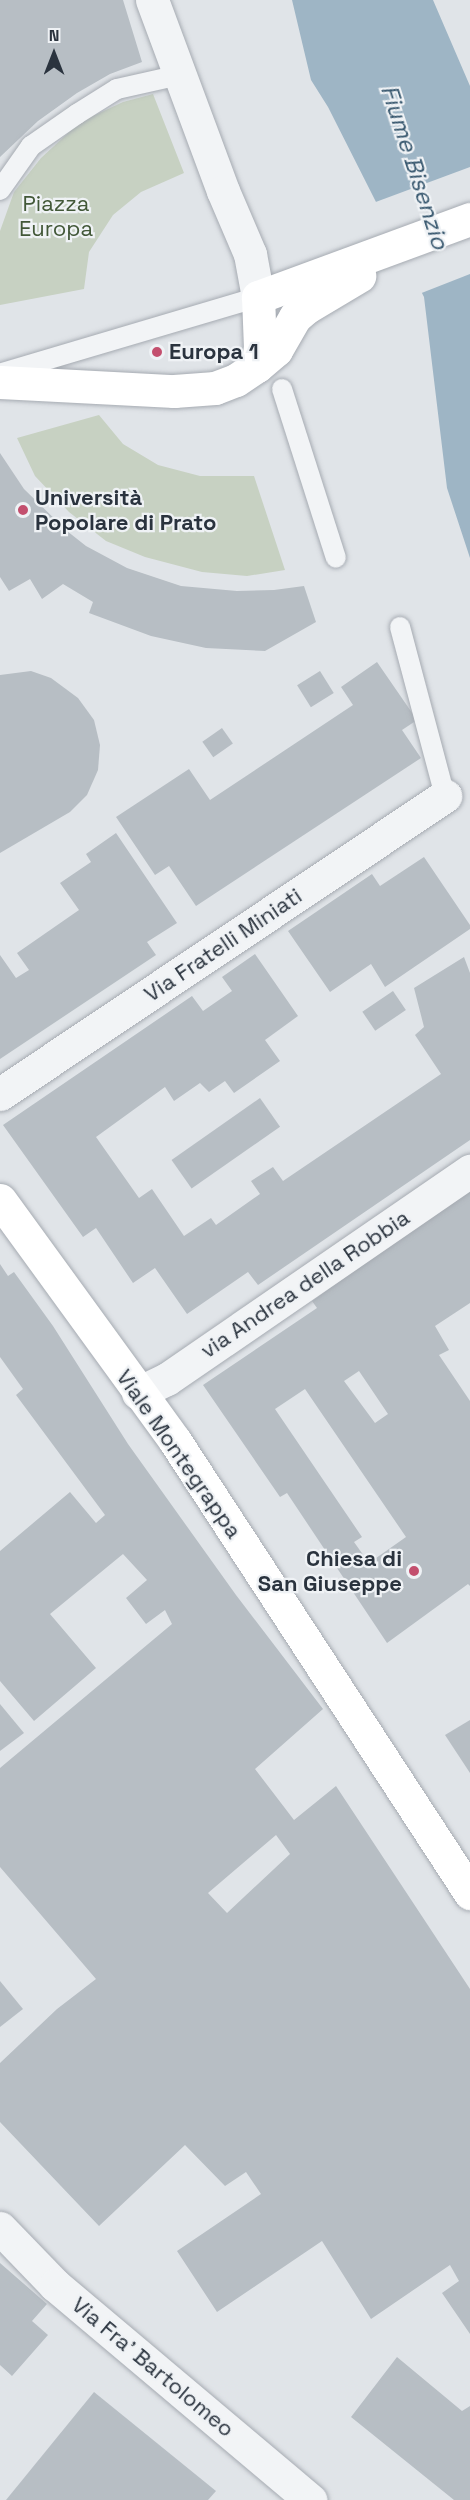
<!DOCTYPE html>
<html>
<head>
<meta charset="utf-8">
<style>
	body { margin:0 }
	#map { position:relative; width:470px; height:2500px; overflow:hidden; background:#e0e4e8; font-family:"Space Grotesk",sans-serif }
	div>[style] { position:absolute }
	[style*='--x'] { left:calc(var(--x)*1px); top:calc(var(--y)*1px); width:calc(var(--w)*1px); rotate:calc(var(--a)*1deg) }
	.green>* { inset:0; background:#c7d1c2 }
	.water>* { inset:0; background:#9eb5c5 }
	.pier>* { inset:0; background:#e0e4e8 }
	.building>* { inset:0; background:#b7bec4; transform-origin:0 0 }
	.roads { filter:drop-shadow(0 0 2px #a6abb2) drop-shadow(0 0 2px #a6abb2) }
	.lane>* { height:20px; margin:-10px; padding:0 10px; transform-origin:10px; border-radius:10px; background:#f2f4f6 }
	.street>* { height:33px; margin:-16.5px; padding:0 16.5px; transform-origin:16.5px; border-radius:16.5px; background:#f2f4f6 }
	.secondary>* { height:33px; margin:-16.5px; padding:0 16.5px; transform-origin:16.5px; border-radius:16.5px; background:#fff }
	.dots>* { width:16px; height:16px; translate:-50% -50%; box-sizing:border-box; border:3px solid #eff2f5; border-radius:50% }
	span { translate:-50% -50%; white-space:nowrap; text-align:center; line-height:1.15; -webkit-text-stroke:4.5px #eff2f5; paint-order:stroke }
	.park-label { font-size:22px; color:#425838 }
	.poi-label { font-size:22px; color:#2a333e; font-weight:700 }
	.left { translate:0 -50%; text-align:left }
	.right { translate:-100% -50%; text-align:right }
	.street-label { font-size:22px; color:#2a333e }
	.water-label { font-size:24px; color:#37576e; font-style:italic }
	.north { position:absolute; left:24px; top:24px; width:60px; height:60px; -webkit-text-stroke:4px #eff2f5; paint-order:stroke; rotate:0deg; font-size:16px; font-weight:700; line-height:24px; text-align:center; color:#2a333e }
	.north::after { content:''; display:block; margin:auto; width:21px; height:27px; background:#2a333e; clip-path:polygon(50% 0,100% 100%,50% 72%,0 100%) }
</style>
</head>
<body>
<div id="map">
	<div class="green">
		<i style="clip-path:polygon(153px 94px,184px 173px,141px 192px,113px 215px,89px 252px,84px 289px,0 305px,0 231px,14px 192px,41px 158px,80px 122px,123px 102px)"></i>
		<i style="clip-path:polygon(99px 415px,123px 444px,158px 465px,200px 476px,254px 476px,285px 570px,247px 576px,202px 572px,145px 557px,106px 541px,69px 512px,35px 476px,17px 438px)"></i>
	</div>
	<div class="water">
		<i style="clip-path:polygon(292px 0,433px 0,470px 86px,470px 558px,447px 488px,424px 297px,328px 107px,311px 80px)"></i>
	</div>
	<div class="pier">
		<i style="clip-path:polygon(470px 167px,470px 274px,419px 294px,373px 203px)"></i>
	</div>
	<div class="building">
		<i style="clip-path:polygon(0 0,123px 0,142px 62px,110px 74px,77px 93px,38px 121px,0 157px)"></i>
		<i style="clip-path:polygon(0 453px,24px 489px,67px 531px,86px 546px,127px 568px,181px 586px,237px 591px,274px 590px,304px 586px,316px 622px,265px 651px,206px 648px,151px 636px,89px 613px,93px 602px,63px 584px,42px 599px,30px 579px,9px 591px,0 577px)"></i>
		<i style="clip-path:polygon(377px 662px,417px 720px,402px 730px,421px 758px,196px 906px,169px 866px,155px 875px,116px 817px,189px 769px,210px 800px,353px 705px,341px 687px)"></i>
		<i style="clip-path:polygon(31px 671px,51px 678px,78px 698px,94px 720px,100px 745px,98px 770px,87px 795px,70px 812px,0 853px,0 675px)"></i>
		<i style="left:320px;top:671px;width:26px;height:27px;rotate:58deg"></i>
		<i style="left:222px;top:728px;width:19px;height:24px;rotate:55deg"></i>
		<i style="clip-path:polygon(116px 833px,177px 923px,147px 942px,156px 955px,0 1059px,0 955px,16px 978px,29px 970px,17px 953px,79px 910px,60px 883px,91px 862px,86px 854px)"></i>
		<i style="clip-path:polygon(424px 857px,470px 925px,470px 929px,385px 987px,371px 964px,330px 992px,288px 931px,372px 874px,380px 886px)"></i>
		<i style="clip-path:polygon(255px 954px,298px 1016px,265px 1040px,280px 1061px,234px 1093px,225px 1081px,209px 1092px,200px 1083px,174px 1101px,165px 1087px,96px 1137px,139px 1198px,152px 1189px,184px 1236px,211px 1218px,216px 1225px,260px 1194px,251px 1181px,273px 1167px,283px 1181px,441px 1074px,415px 1035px,424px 1027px,414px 988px,464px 957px,470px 973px,470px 1140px,258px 1285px,248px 1272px,187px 1314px,155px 1268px,133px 1283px,96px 1228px,83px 1237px,3px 1125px,192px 996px,203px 1011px,232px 991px,222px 977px)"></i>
		<i style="left:393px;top:991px;width:23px;height:37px;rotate:56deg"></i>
		<i style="left:260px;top:1098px;width:35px;height:108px;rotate:55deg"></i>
		<i style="clip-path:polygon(evenodd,470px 1188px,470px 1303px,435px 1326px,449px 1350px,439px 1355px,470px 1401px,470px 1586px,468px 1584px,387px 1643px,287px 1493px,280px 1497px,203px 1385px,317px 1308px,312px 1301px,470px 1188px,359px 1371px,388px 1414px,375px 1423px,344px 1381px,359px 1371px,470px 1188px,305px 1389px,406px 1537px,369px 1563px,354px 1542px,362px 1537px,275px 1409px,305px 1389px)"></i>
		<i style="clip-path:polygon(evenodd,0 1264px,8px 1276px,14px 1272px,53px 1326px,128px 1444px,236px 1595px,323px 1709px,255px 1769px,294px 1820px,336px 1786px,470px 1989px,470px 2334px,442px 2293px,459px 2281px,450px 2265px,371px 2319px,322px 2241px,217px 2312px,177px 2251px,261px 2194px,246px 2172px,225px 2186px,185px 2145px,99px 2226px,0 2122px,0 2063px,57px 2009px,96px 1979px,0 1867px,0 1768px,172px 1624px,165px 1610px,146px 1624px,126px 1598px,147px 1580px,123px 1554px,50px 1614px,96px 1668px,34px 1721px,0 1681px,0 1551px,70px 1492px,96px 1523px,105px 1515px,16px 1395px,23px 1389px,0 1357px,0 1264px,276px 1835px,290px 1854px,227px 1913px,208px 1893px,276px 1835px)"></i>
		<i style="clip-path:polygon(0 1704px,24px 1733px,0 1751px)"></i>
		<i style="clip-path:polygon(470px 1720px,470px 1773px,445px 1735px)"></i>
		<i style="clip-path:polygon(0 1981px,23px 2009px,0 2027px)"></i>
		<i style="clip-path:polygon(0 2263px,47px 2304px,32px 2321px,48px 2335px,12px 2376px,0 2365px)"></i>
		<i style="clip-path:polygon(397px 2357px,462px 2411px,470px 2406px,470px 2500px,454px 2500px,351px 2417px)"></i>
		<i style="clip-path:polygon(94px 2392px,216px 2491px,208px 2500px,6px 2500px)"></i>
	</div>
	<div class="roads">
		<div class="lane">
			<i style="--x:0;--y:190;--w:54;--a:-54.8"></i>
			<i style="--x:31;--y:146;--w:56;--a:-34.8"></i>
			<i style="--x:77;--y:114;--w:47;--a:-32"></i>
			<i style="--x:117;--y:89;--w:64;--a:-12.7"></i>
			<i style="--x:2;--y:373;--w:267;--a:-16.5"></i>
			<i style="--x:282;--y:389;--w:177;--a:72.3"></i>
			<i style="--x:400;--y:627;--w:175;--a:75.1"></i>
		</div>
		<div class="street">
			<i style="--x:152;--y:0;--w:204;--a:69.6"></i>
			<i style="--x:223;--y:191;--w:69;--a:66.8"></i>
			<i style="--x:250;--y:254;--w:44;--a:79.5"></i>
			<i style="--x:0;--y:1094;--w:536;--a:-33.81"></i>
			<i style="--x:138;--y:1393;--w:32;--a:-26"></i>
			<i style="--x:167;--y:1379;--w:368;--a:-34.5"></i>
			<i style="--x:0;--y:2228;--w:79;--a:46"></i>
			<i style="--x:55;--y:2285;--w:334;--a:40.1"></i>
		</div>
		<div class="secondary">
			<i style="--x:257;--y:366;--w:25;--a:-40"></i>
			<i style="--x:276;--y:350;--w:38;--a:-60"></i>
			<i style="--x:295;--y:317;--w:16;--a:-40"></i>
			<i style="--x:307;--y:307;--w:61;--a:-30.8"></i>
			<i style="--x:0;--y:382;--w:174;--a:3"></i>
			<i style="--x:174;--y:391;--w:41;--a:-4.2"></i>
			<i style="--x:215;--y:388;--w:22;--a:-21"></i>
			<i style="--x:236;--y:380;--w:25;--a:-34"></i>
			<i style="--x:257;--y:366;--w:18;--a:-81"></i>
			<i style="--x:260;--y:348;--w:51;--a:-92.2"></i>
			<i style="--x:258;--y:297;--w:226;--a:-20.2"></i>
			<i style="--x:0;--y:1200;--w:298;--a:54"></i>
			<i style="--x:175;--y:1441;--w:540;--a:56.87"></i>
		</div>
	</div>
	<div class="dots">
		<i style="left:157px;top:352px;background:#c34f6e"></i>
		<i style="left:23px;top:510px;background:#c34f6e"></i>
		<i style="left:414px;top:1571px;background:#c34f6e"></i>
	</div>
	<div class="park-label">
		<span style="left:56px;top:216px">Piazza<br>Europa</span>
	</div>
	<div class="poi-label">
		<span class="left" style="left:169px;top:352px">Europa 1</span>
		<span class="left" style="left:35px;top:510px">Università<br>Popolare di Prato</span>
		<span class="right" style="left:402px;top:1571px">Chiesa di<br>San Giuseppe</span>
	</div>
	<div class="street-label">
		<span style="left:223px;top:945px;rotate:-34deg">Via Fratelli Miniati</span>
		<span style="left:305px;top:1284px;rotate:-34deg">via Andrea della Robbia</span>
		<span style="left:179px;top:1454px;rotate:55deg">Viale Montegrappa</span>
		<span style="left:153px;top:2367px;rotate:40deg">Via Fra' Bartolomeo</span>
	</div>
	<div class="water-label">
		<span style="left:415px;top:167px;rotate:72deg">Fiume Bisenzio</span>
	</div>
	<div class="north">N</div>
</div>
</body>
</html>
